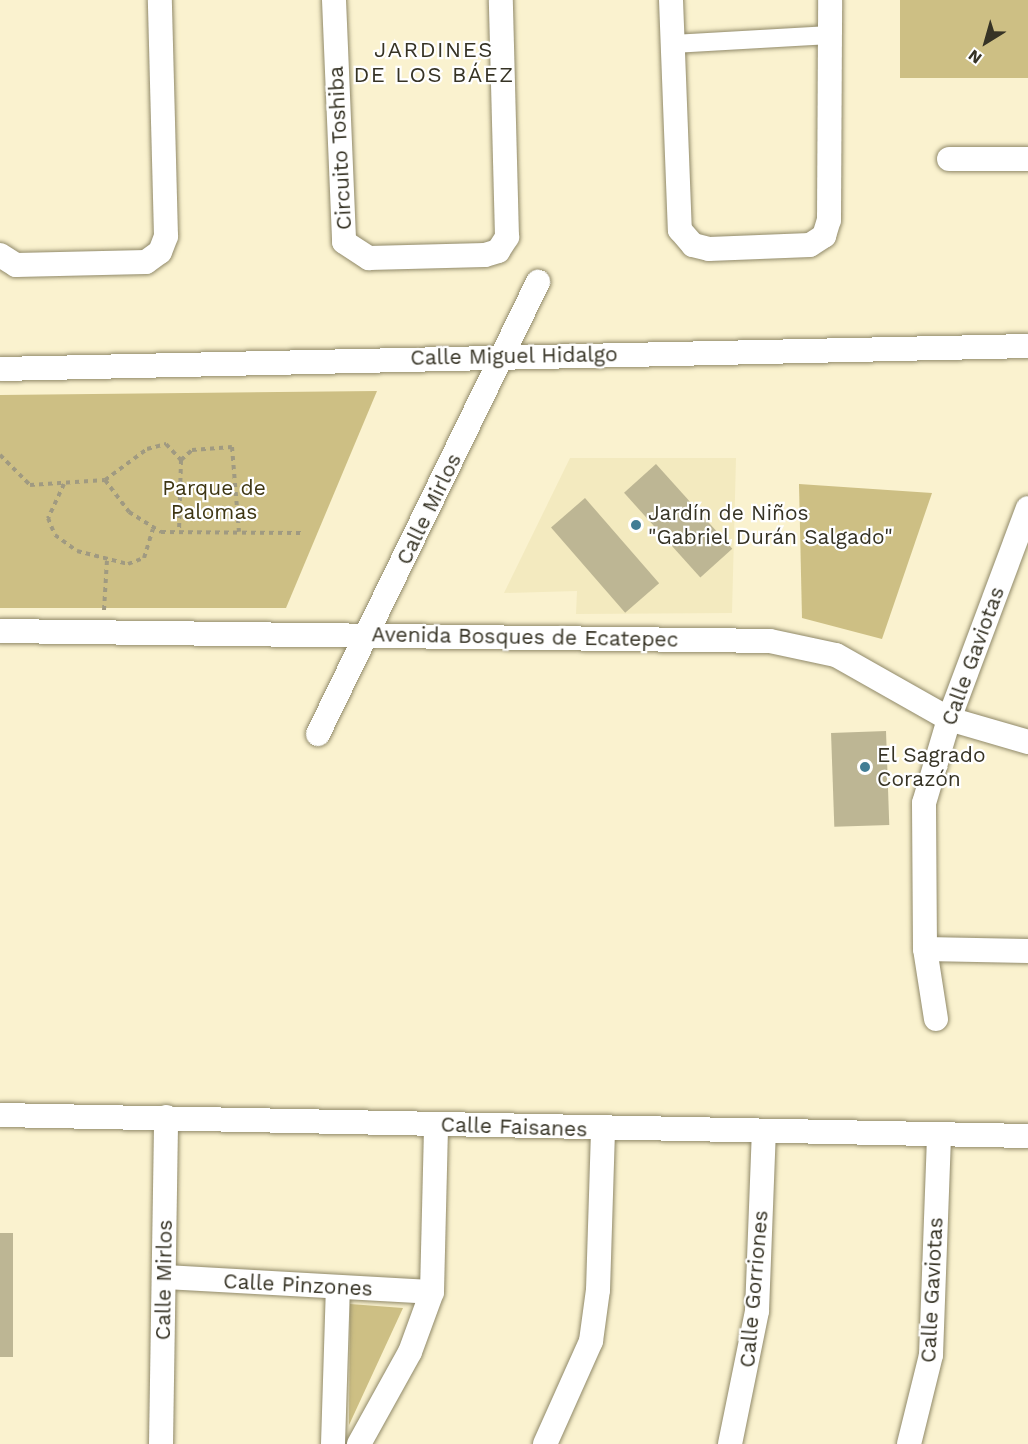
<!DOCTYPE html>
<html>
<head>
<meta charset="utf-8">
<style>
	body { margin:0 }
	#map { position:relative; width:1028px; height:1444px; overflow:hidden; background:#faf2cf; font-family:"Work Sans",sans-serif }
	div>[style] { position:absolute }
	[style*='--x'] { left:calc(var(--x)*1px); top:calc(var(--y)*1px); width:calc(var(--w)*1px); rotate:calc(var(--a)*1deg) }
	.built>* { inset:0; background:#f3eabf }
	.green>* { inset:0; background:#cdbf84; transform-origin:0 0 }
	.building>* { inset:0; background:#bdb694; transform-origin:0 0 }
	.path>* { height:4px; margin-top:-2px; transform-origin:0; background:repeating-linear-gradient(90deg,#a09a81 0 4.5px,transparent 0 9px) }
	.roads { filter:drop-shadow(0 0 2px #908969) drop-shadow(0 0 2px #908969) }
	.pedestrian>* { height:18px; margin:-9px; padding:0 9px; transform-origin:9px; border-radius:9px; background:#fff }
	.minor>* { height:24px; margin:-12px; padding:0 12px; transform-origin:12px; border-radius:12px; background:#fff }
	.dots>* { width:16px; height:16px; translate:-50% -50%; box-sizing:border-box; border:3px solid #fff; border-radius:50% }
	span { translate:-50% -50%; white-space:nowrap; text-align:center; line-height:1.15; -webkit-text-stroke:4.5px #fff; paint-order:stroke }
	.street-label { font-size:21px; color:#363325 }
	.park-label { font-size:21px; color:#3e3613 }
	.poi-label { font-size:21px; color:#363325 }
	.left { translate:0 -50%; text-align:left }
	.neighbourhood-label { font-size:22px; color:#363325; letter-spacing:1.5px }
	.north { position:absolute; left:956px; top:12px; width:60px; height:60px; -webkit-text-stroke:4px #fff; paint-order:stroke; rotate:217deg; font-size:16px; font-weight:700; line-height:24px; text-align:center; color:#363325 }
	.north::after { content:''; display:block; margin:auto; width:21px; height:27px; background:#363325; clip-path:polygon(50% 0,100% 100%,50% 72%,0 100%) }
</style>
</head>
<body>
<div id="map">
	<div class="built">
		<i style="clip-path:polygon(570px 458px,736px 458px,732px 613px,576px 614px,577px 591px,504px 593px)"></i>
	</div>
	<div class="green">
		<i style="left:900px;top:0;width:128px;height:78px"></i>
		<i style="clip-path:polygon(377px 391px,286px 608px,0 608px,0 395px)"></i>
		<i style="clip-path:polygon(799px 484px,932px 493px,882px 639px,802px 618px)"></i>
		<i style="clip-path:polygon(350px 1304px,403px 1308px,349px 1425px)"></i>
	</div>
	<div class="building">
		<i style="left:656px;top:464px;width:114px;height:43px;rotate:48deg"></i>
		<i style="left:585px;top:498px;width:113px;height:45px;rotate:49deg"></i>
		<i style="left:886px;top:731px;width:94px;height:55px;rotate:88deg"></i>
		<i style="left:0;top:1233px;width:13px;height:124px"></i>
	</div>
	<div class="path">
		<i style="--x:0;--y:455;--w:42;--a:45"></i>
		<i style="--x:30;--y:485;--w:75;--a:-3.8"></i>
		<i style="--x:105;--y:480;--w:40;--a:53"></i>
		<i style="--x:129;--y:512;--w:38;--a:32"></i>
		<i style="--x:161;--y:532;--w:141;--a:0.4"></i>
		<i style="--x:181;--y:460;--w:15;--a:-42"></i>
		<i style="--x:192;--y:450;--w:40;--a:-4.3"></i>
		<i style="--x:232;--y:447;--w:85;--a:85.3"></i>
		<i style="--x:105;--y:480;--w:52;--a:-36.4"></i>
		<i style="--x:147;--y:449;--w:20;--a:-15"></i>
		<i style="--x:166;--y:444;--w:22;--a:47"></i>
		<i style="--x:181;--y:460;--w:72;--a:91.6"></i>
		<i style="--x:64;--y:484;--w:38;--a:115"></i>
		<i style="--x:48;--y:518;--w:18;--a:68"></i>
		<i style="--x:55;--y:535;--w:27;--a:36"></i>
		<i style="--x:77;--y:551;--w:53;--a:14.3"></i>
		<i style="--x:128;--y:564;--w:17;--a:-21"></i>
		<i style="--x:144;--y:558;--w:30;--a:-73"></i>
		<i style="--x:104;--y:610;--w:50;--a:-86.6"></i>
	</div>
	<div class="roads">
		<div class="pedestrian">
			<i style="--x:673;--y:44;--w:157;--a:-3.3"></i>
		</div>
		<div class="minor">
			<i style="--x:334;--y:0;--w:242;--a:87.6"></i>
			<i style="--x:344;--y:242;--w:30;--a:33"></i>
			<i style="--x:369;--y:258;--w:116;--a:-1.5"></i>
			<i style="--x:485;--y:255;--w:14;--a:-17"></i>
			<i style="--x:498;--y:251;--w:17;--a:-57"></i>
			<i style="--x:507;--y:237;--w:237;--a:-91.5"></i>
			<i style="--x:671;--y:0;--w:230;--a:87.8"></i>
			<i style="--x:680;--y:230;--w:20;--a:49"></i>
			<i style="--x:693;--y:245;--w:16;--a:14"></i>
			<i style="--x:709;--y:249;--w:101;--a:-2.3"></i>
			<i style="--x:810;--y:245;--w:17;--a:-33"></i>
			<i style="--x:824;--y:236;--w:17;--a:-73"></i>
			<i style="--x:829;--y:220;--w:220;--a:-89.7"></i>
			<i style="--x:949;--y:159;--w:79;--a:0"></i>
			<i style="--x:0;--y:255;--w:19;--a:32"></i>
			<i style="--x:16;--y:265;--w:130;--a:-1.3"></i>
			<i style="--x:146;--y:262;--w:17;--a:-36"></i>
			<i style="--x:160;--y:252;--w:17;--a:-69"></i>
			<i style="--x:166;--y:236;--w:236;--a:-91.5"></i>
			<i style="--x:0;--y:369;--w:1028;--a:-1.28"></i>
			<i style="--x:0;--y:631;--w:770;--a:0.74"></i>
			<i style="--x:770;--y:641;--w:67;--a:12"></i>
			<i style="--x:836;--y:655;--w:130;--a:29.5"></i>
			<i style="--x:949;--y:719;--w:82;--a:16.2"></i>
			<i style="--x:318;--y:734;--w:503;--a:-64.05"></i>
			<i style="--x:925;--y:949;--w:103;--a:1.1"></i>
			<i style="--x:936;--y:1019;--w:71;--a:-98.9"></i>
			<i style="--x:925;--y:949;--w:146;--a:-90.4"></i>
			<i style="--x:924;--y:803;--w:88;--a:-73.4"></i>
			<i style="--x:949;--y:719;--w:225;--a:-69.5"></i>
			<i style="--x:0;--y:1115;--w:1028;--a:1.17"></i>
			<i style="--x:164;--y:1277;--w:268;--a:3.2"></i>
			<i style="--x:161;--y:1444;--w:327;--a:-89.1"></i>
			<i style="--x:333;--y:1444;--w:156;--a:-88.2"></i>
			<i style="--x:359;--y:1444;--w:105;--a:-61"></i>
			<i style="--x:410;--y:1352;--w:64;--a:-69.9"></i>
			<i style="--x:432;--y:1292;--w:167;--a:-88.6"></i>
			<i style="--x:545;--y:1444;--w:113;--a:-65.9"></i>
			<i style="--x:591;--y:1341;--w:51;--a:-82.2"></i>
			<i style="--x:598;--y:1290;--w:160;--a:-88.2"></i>
			<i style="--x:730;--y:1444;--w:136;--a:-78.5"></i>
			<i style="--x:757;--y:1311;--w:179;--a:-87.8"></i>
			<i style="--x:909;--y:1444;--w:92;--a:-76.1"></i>
			<i style="--x:931;--y:1355;--w:221;--a:-87.9"></i>
		</div>
	</div>
	<div class="dots">
		<i style="left:636px;top:525px;background:#417d94"></i>
		<i style="left:865px;top:767px;background:#417d94"></i>
	</div>
	<div class="street-label">
		<span style="left:340px;top:148px;rotate:-93deg">Circuito Toshiba</span>
		<span style="left:514px;top:356px;rotate:-1deg">Calle Miguel Hidalgo</span>
		<span style="left:429px;top:509px;rotate:-64deg">Calle Mirlos</span>
		<span style="left:525px;top:637px;rotate:1deg">Avenida Bosques de Ecatepec</span>
		<span style="left:973px;top:656px;rotate:-70deg">Calle Gaviotas</span>
		<span style="left:514px;top:1127px;rotate:2deg">Calle Faisanes</span>
		<span style="left:164px;top:1280px;rotate:-89deg">Calle Mirlos</span>
		<span style="left:298px;top:1285px;rotate:3deg">Calle Pinzones</span>
		<span style="left:754px;top:1289px;rotate:-85deg">Calle Gorriones</span>
		<span style="left:932px;top:1290px;rotate:-87deg">Calle Gaviotas</span>
	</div>
	<div class="park-label">
		<span style="left:214px;top:500px">Parque de<br>Palomas</span>
	</div>
	<div class="poi-label">
		<span class="left" style="left:648px;top:525px">Jardín de Niños<br>"Gabriel Durán Salgado"</span>
		<span class="left" style="left:877px;top:767px">El Sagrado<br>Corazón</span>
	</div>
	<div class="neighbourhood-label">
		<span style="left:434px;top:62px">JARDINES<br>DE LOS BÁEZ</span>
	</div>
	<div class="north">N</div>
</div>
</body>
</html>
